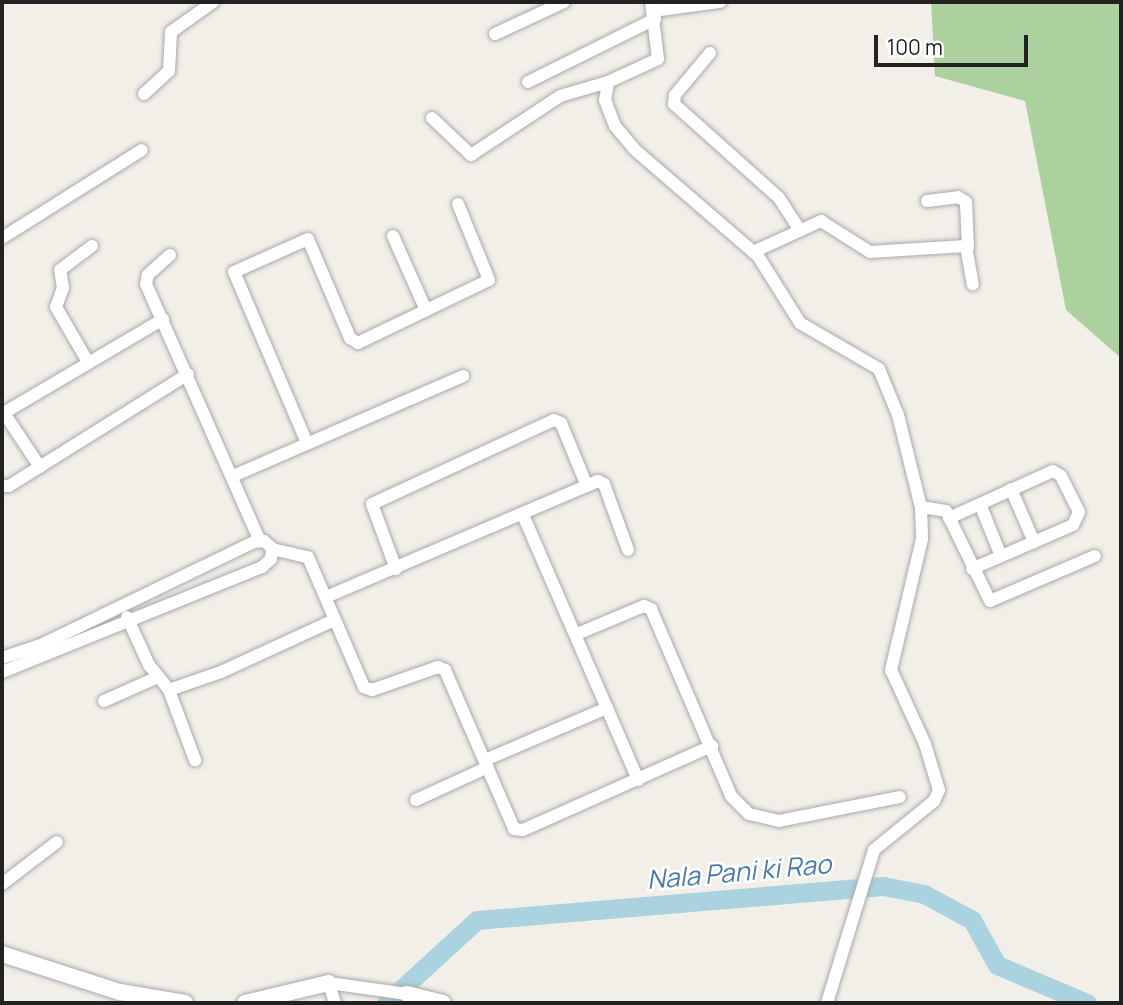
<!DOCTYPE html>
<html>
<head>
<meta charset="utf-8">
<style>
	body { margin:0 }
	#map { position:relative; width:1123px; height:1005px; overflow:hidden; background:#f2efe9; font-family:Manrope,sans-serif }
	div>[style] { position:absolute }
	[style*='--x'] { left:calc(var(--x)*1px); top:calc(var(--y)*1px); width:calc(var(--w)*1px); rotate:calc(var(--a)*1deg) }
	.forest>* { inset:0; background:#add19e }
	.river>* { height:19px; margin:-9.5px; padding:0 9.5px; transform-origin:9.5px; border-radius:9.5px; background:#aad3df }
	.roads { filter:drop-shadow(0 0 2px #a9a9a9) drop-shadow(0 0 2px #a9a9a9) }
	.minor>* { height:12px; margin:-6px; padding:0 6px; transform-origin:6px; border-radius:6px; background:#fff }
	.tertiary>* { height:16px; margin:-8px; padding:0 8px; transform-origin:8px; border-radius:8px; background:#fff }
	span { translate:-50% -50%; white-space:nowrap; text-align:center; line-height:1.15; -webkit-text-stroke:5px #fff; paint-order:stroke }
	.water-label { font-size:26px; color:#4a7aab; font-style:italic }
	.frame { position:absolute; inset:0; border:4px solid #222; pointer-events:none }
	.scale { position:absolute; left:874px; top:35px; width:154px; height:32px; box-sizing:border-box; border:4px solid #222; border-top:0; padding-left:9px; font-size:21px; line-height:24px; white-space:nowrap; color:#222; -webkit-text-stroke:5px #fff; paint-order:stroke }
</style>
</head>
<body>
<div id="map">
	<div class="forest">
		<i style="clip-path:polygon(931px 2px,1121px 2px,1121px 358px,1066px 310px,1025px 101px,935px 76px)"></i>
	</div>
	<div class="river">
		<i style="--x:386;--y:1003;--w:123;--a:-42.4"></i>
		<i style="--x:477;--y:920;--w:407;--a:-4.8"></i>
		<i style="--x:883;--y:886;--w:42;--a:11"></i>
		<i style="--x:924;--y:894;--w:55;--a:28.4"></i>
		<i style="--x:972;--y:920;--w:51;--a:60.9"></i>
		<i style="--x:997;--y:965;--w:98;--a:22.9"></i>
	</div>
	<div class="roads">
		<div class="minor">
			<i style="--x:651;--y:2;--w:57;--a:83"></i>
			<i style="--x:658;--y:59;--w:55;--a:155.3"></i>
			<i style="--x:608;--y:82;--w:18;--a:99"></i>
			<i style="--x:605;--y:100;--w:28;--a:69"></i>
			<i style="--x:615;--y:126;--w:30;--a:50"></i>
			<i style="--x:634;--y:149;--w:164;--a:40.8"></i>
			<i style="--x:758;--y:256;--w:79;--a:57.9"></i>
			<i style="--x:800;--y:323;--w:91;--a:30.2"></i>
			<i style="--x:879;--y:369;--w:50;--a:67.6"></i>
			<i style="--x:898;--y:415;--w:95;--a:76"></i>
			<i style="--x:921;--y:507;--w:32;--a:88"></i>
			<i style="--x:922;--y:539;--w:135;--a:103.3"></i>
			<i style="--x:891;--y:670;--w:81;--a:65.3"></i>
			<i style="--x:925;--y:744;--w:48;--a:73.1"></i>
			<i style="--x:939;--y:790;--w:12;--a:114"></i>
			<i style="--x:934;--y:801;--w:77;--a:140.8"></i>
			<i style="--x:874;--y:850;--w:160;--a:107.1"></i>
			<i style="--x:653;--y:11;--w:68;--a:-7.7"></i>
			<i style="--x:495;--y:34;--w:76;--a:-24.9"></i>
			<i style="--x:710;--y:53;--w:55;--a:129.8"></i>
			<i style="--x:675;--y:95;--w:9;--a:96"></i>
			<i style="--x:674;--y:104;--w:141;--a:41.8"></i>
			<i style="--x:779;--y:198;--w:37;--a:57"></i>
			<i style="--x:528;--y:82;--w:142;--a:-26.4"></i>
			<i style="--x:144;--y:94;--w:34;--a:-43"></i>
			<i style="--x:169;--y:71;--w:39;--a:-87"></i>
			<i style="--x:171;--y:32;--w:52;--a:-35.5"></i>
			<i style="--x:432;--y:118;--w:54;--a:43.5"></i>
			<i style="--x:471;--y:155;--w:107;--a:-33.5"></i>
			<i style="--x:560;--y:96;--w:50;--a:-16.3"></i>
			<i style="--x:927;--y:201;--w:31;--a:-7"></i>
			<i style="--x:958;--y:197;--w:9;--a:32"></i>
			<i style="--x:966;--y:202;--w:46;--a:87.5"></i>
			<i style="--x:393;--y:236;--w:81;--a:66"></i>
			<i style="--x:2;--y:238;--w:165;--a:-32.2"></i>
			<i style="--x:753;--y:252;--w:75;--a:-24.5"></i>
			<i style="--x:821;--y:221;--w:58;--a:32.3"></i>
			<i style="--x:870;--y:252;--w:96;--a:-3.6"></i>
			<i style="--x:966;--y:246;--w:39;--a:80"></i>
			<i style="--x:170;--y:255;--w:30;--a:138"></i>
			<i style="--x:148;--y:275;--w:9;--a:103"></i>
			<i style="--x:146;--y:284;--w:281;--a:66.1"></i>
			<i style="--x:88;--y:362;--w:64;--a:-120.2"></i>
			<i style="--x:56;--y:307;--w:20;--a:-70"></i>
			<i style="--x:63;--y:288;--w:18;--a:-99"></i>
			<i style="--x:60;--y:270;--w:40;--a:-37"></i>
			<i style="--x:4;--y:413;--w:65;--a:56.3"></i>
			<i style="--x:2;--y:414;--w:187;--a:-30.5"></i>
			<i style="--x:307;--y:443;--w:186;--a:-113.1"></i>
			<i style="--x:234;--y:272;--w:81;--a:-24"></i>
			<i style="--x:308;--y:239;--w:108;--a:67"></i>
			<i style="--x:350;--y:338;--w:9;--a:32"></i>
			<i style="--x:358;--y:343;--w:145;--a:-25.7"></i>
			<i style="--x:489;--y:280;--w:82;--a:-112.2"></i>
			<i style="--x:233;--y:476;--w:251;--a:-23.5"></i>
			<i style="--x:2;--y:486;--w:7;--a:0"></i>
			<i style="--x:9;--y:486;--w:211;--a:-32"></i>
			<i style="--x:1011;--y:489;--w:58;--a:66.5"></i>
			<i style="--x:980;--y:504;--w:56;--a:68"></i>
			<i style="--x:921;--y:507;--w:25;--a:9"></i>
			<i style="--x:946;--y:511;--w:100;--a:63.9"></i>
			<i style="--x:990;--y:601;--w:114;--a:-23.2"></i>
			<i style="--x:523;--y:515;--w:289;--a:66.5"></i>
			<i style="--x:949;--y:518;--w:114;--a:-24.3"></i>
			<i style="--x:1053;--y:471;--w:9;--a:32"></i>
			<i style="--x:1061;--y:476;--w:40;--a:63.4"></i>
			<i style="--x:1079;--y:512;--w:14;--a:115"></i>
			<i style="--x:1073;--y:525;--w:110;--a:156.5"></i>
			<i style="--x:272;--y:549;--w:37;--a:13"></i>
			<i style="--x:308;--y:557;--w:142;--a:66.7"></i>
			<i style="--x:364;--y:687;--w:9;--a:21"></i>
			<i style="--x:372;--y:690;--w:70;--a:-19.2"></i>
			<i style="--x:438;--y:667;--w:8;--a:23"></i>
			<i style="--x:445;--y:670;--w:173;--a:66.5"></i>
			<i style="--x:514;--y:829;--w:9;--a:6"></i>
			<i style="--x:523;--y:830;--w:207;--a:-24"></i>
			<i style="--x:396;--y:569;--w:69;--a:-110.3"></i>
			<i style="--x:372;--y:504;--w:200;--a:-24.8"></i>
			<i style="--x:554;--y:420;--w:8;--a:23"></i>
			<i style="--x:561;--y:423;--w:68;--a:67.6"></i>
			<i style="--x:326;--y:597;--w:296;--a:-23.1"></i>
			<i style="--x:598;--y:481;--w:7;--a:27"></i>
			<i style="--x:604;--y:484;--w:70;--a:70"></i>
			<i style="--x:127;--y:617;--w:53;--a:65.4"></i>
			<i style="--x:149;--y:665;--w:32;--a:51"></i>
			<i style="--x:169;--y:690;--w:75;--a:69.6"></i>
			<i style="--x:577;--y:634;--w:73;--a:-22.7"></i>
			<i style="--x:644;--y:606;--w:8;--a:23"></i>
			<i style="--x:651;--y:609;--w:203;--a:66.8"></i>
			<i style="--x:731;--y:796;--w:25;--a:45"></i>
			<i style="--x:749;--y:814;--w:31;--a:13"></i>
			<i style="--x:779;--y:821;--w:123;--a:-11.2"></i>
			<i style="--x:2;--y:658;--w:43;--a:-18.9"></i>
			<i style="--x:43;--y:644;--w:234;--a:-25.8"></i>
			<i style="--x:254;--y:542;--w:10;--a:-6"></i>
			<i style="--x:264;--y:541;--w:11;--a:41"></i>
			<i style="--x:272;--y:548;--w:11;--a:95"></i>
			<i style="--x:271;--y:559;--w:12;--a:138"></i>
			<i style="--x:262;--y:567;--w:280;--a:158"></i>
			<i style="--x:169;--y:690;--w:55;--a:-19.1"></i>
			<i style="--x:221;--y:672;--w:124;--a:-24.7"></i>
			<i style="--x:104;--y:701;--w:59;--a:-24"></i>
			<i style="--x:485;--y:760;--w:133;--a:-23.1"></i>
			<i style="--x:416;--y:800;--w:79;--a:-24.6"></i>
			<i style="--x:2;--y:884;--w:69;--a:-37.4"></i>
			<i style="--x:335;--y:1003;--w:21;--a:-107"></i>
			<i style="--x:329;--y:983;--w:79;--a:8"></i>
		</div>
		<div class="tertiary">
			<i style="--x:2;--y:954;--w:124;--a:17.9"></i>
			<i style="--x:120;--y:992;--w:66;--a:9.6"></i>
			<i style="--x:407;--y:994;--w:37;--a:14"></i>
			<i style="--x:245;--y:1003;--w:86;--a:-13.4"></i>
		</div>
	</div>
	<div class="water-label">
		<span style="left:739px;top:872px;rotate:-5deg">Nala Pani ki Rao</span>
	</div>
	<div class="frame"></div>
	<div class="scale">100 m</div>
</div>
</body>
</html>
